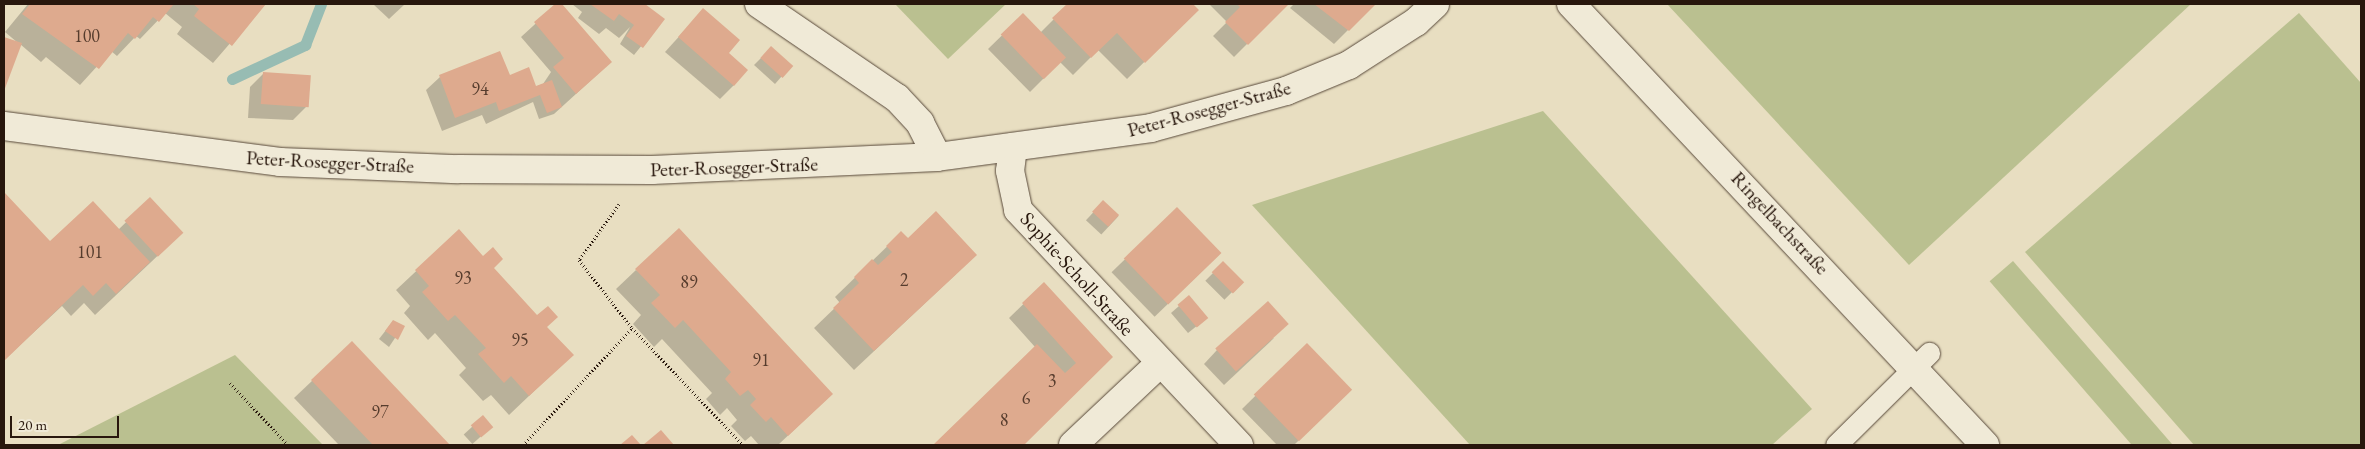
<!DOCTYPE html>
<html>
<head>
<meta charset="utf-8">
<style>
	body { margin:0 }
	#map { position:relative; width:2365px; height:449px; overflow:hidden; background:#e8dec1; font-family:"EB Garamond",serif }
	div>[style] { position:absolute }
	[style*='--x'] { left:calc(var(--x)*1px); top:calc(var(--y)*1px); width:calc(var(--w)*1px); rotate:calc(var(--a)*1deg) }
	.green>* { inset:0; background:#bac090; transform-origin:0 0 }
	.shadow>* { inset:0; background:#0003; transform-origin:0 0 }
	.stream>* { height:11px; margin:-5.5px; padding:0 5.5px; transform-origin:5.5px; border-radius:5.5px; background:#97bcb3 }
	.building>* { inset:0; background:#deaa8e; transform-origin:0 0 }
	.path>* { height:3px; margin-top:-1.5px; transform-origin:0; background:repeating-linear-gradient(90deg,#28170d 0 1px,transparent 0 3.5px) }
	.roads { filter:drop-shadow(0 0 1px #58493a) drop-shadow(0 0 1px #58493a) }
	.pedestrian>* { height:21px; margin:-10.5px; padding:0 10.5px; transform-origin:10.5px; border-radius:10.5px; background:#f0ead7 }
	.minor>* { height:28px; margin:-14px; padding:0 14px; transform-origin:14px; border-radius:14px; background:#f0ead7 }
	span { translate:-50% -50%; white-space:nowrap; text-align:center; line-height:1.15; -webkit-text-stroke:4px #f0ead7; paint-order:stroke }
	.number-label { font-size:18px; color:#563c2d }
	.number-label span { -webkit-text-stroke-width:0 }
	.street-label { font-size:20px; color:#28170d }
	.frame { position:absolute; inset:0; border:5px solid #28170d; pointer-events:none }
	.scale { position:absolute; left:10px; top:416px; width:109px; height:22px; box-sizing:border-box; border:2px solid #28170d; border-top:0; padding-left:6px; font-size:15px; line-height:18px; white-space:nowrap; color:#28170d; -webkit-text-stroke:4px #f0ead7; paint-order:stroke }
</style>
</head>
<body>
<div id="map">
	<div class="green">
		<i style="clip-path:polygon(895px 4px,1006px 4px,948px 59px)"></i>
		<i style="clip-path:polygon(1667px 4px,2191px 4px,1909px 265px)"></i>
		<i style="clip-path:polygon(2299px 13px,2361px 83px,2361px 445px,2194px 445px,2025px 252px)"></i>
		<i style="clip-path:polygon(1543px 111px,1812px 409px,1772px 445px,1470px 445px,1252px 205px)"></i>
		<i style="left:2013px;top:261px;width:243px;height:31px;rotate:49deg"></i>
		<i style="clip-path:polygon(235px 355px,323px 445px,58px 445px)"></i>
	</div>
	<div class="shadow">
		<i style="clip-path:polygon(28px 4px,264px 4px,213px 63px,177px 34px,182px 27px,165px 13px,140px 39px,136px 36px,117px 56px,111px 51px,80px 85px,46px 57px,41px 62px,20px 44px,4px 88px,4px 38px,18px 43px,5px 32px)"></i>
		<i style="clip-path:polygon(373px 4px,405px 4px,389px 19px)"></i>
		<i style="clip-path:polygon(557px 4px,611px 62px,554px 114px,539px 119px,533px 102px,486px 124px,482px 115px,442px 131px,426px 90px,440px 77px,500px 53px,509px 77px,535px 87px,543px 84px,551px 72px,521px 37px)"></i>
		<i style="clip-path:polygon(572px 4px,645px 4px,636px 19px,663px 19px,634px 55px,620px 44px,630px 27px,619px 38px,606px 28px,599px 34px,578px 18px,582px 12px)"></i>
		<i style="clip-path:polygon(1069px 4px,1191px 4px,1197px 10px,1127px 79px,1098px 50px,1073px 75px,1060px 62px,1030px 92px,988px 49px,1023px 15px,1040px 33px)"></i>
		<i style="clip-path:polygon(1209px 4px,1287px 4px,1234px 57px,1213px 36px,1227px 22px)"></i>
		<i style="clip-path:polygon(1294px 4px,1374px 4px,1334px 44px,1290px 8px)"></i>
		<i style="clip-path:polygon(703px 10px,727px 54px,734px 85px,720px 99px,665px 52px)"></i>
		<i style="clip-path:polygon(771px 48px,782px 76px,775px 84px,754px 65px)"></i>
		<i style="clip-path:polygon(264px 73px,307px 106px,293px 120px,248px 118px,250px 87px)"></i>
		<i style="clip-path:polygon(4px 194px,50px 243px,118px 230px,150px 199px,168px 246px,95px 315px,84px 303px,71px 316px,62px 306px,4px 360px)"></i>
		<i style="left:1103px;top:202px;width:21px;height:25px;rotate:43deg"></i>
		<i style="left:1177px;top:209px;width:62px;height:91px;rotate:46deg"></i>
		<i style="clip-path:polygon(459px 231px,572px 355px,509px 415px,491px 395px,483px 401px,459px 375px,466px 368px,435px 333px,428px 340px,404px 313px,410px 306px,396px 290px)"></i>
		<i style="clip-path:polygon(901px 233px,956px 274px,854px 370px,814px 328px,840px 303px,835px 297px)"></i>
		<i style="left:1223px;top:263px;width:27px;height:25px;rotate:45deg"></i>
		<i style="clip-path:polygon(636px 270px,832px 394px,778px 445px,759px 445px,751px 436px,745px 441px,731px 426px,737px 420px,727px 408px,720px 415px,706px 399px,712px 393px,662px 339px,654px 347px,633px 324px,641px 315px,616px 289px)"></i>
		<i style="clip-path:polygon(1044px 284px,1111px 357px,1022px 445px,934px 445px,1035px 347px,1009px 318px)"></i>
		<i style="clip-path:polygon(1179px 306px,1198px 325px,1188px 333px,1171px 313px)"></i>
		<i style="clip-path:polygon(393px 321px,403px 326px,389px 347px,379px 339px)"></i>
		<i style="clip-path:polygon(1274px 338px,1224px 385px,1204px 364px,1217px 350px)"></i>
		<i style="clip-path:polygon(352px 343px,448px 445px,339px 445px,294px 398px)"></i>
		<i style="clip-path:polygon(1307px 345px,1350px 390px,1294px 445px,1277px 445px,1242px 409px)"></i>
		<i style="left:483px;top:417px;width:13px;height:26px;rotate:48deg"></i>
	</div>
	<div class="stream">
		<i style="--x:232;--y:79;--w:81;--a:-25"></i>
		<i style="--x:305;--y:45;--w:44;--a:-68.7"></i>
	</div>
	<div class="building">
		<i style="clip-path:polygon(30px 4px,174px 4px,159px 22px,153px 17px,135px 39px,128px 33px,99px 69px,22px 14px)"></i>
		<i style="clip-path:polygon(193px 4px,266px 4px,232px 46px,194px 16px,199px 9px)"></i>
		<i style="clip-path:polygon(555px 4px,562px 4px,612px 62px,576px 94px,553px 67px,564px 58px,534px 22px)"></i>
		<i style="clip-path:polygon(590px 4px,645px 4px,665px 19px,643px 48px,626px 36px,634px 25px,619px 14px,614px 21px)"></i>
		<i style="clip-path:polygon(1067px 4px,1193px 4px,1199px 10px,1145px 63px,1117px 33px,1091px 58px,1052px 18px)"></i>
		<i style="clip-path:polygon(1237px 4px,1289px 4px,1248px 45px,1225px 22px,1240px 7px)"></i>
		<i style="clip-path:polygon(1314px 4px,1376px 4px,1349px 31px)"></i>
		<i style="clip-path:polygon(703px 8px,740px 40px,729px 53px,748px 70px,734px 86px,678px 37px)"></i>
		<i style="left:1023px;top:13px;width:62px;height:31px;rotate:46deg"></i>
		<i style="clip-path:polygon(4px 37px,22px 43px,4px 91px)"></i>
		<i style="left:771px;top:46px;width:30px;height:16px;rotate:42deg"></i>
		<i style="clip-path:polygon(500px 51px,510px 75px,529px 67px,536px 86px,552px 80px,562px 107px,547px 113px,540px 95px,499px 111px,496px 102px,455px 118px,439px 75px)"></i>
		<i style="left:263px;top:72px;width:48px;height:32px;rotate:4deg"></i>
		<i style="clip-path:polygon(4px 192px,50px 241px,93px 201px,150px 262px,116px 294px,106px 283px,93px 296px,83px 285px,4px 361px)"></i>
		<i style="left:150px;top:197px;width:49px;height:35px;rotate:47deg"></i>
		<i style="left:1103px;top:200px;width:22px;height:16px;rotate:43deg"></i>
		<i style="left:1177px;top:207px;width:64px;height:74px;rotate:46deg"></i>
		<i style="clip-path:polygon(936px 211px,977px 255px,874px 351px,833px 308px,859px 283px,854px 277px,872px 259px,878px 265px,892px 252px,886px 246px,901px 231px,908px 238px)"></i>
		<i style="clip-path:polygon(679px 228px,833px 394px,788px 436px,771px 417px,766px 422px,750px 405px,756px 399px,748px 390px,740px 396px,725px 379px,731px 372px,683px 320px,675px 328px,651px 303px,660px 295px,635px 269px)"></i>
		<i style="clip-path:polygon(459px 229px,483px 256px,493px 247px,503px 259px,494px 268px,537px 315px,548px 306px,558px 317px,547px 327px,574px 355px,529px 396px,511px 376px,504px 383px,478px 354px,486px 348px,455px 315px,448px 321px,422px 292px,429px 286px,415px 270px)"></i>
		<i style="left:1223px;top:261px;width:30px;height:16px;rotate:45deg"></i>
		<i style="clip-path:polygon(1044px 282px,1113px 357px,1024px 445px,933px 445px,1037px 344px,1065px 373px,1076px 363px,1022px 303px)"></i>
		<i style="left:1189px;top:295px;width:30px;height:15px;rotate:50deg"></i>
		<i style="left:1268px;top:301px;width:31px;height:71px;rotate:48deg"></i>
		<i style="clip-path:polygon(393px 320px,405px 326px,398px 340px,385px 331px)"></i>
		<i style="clip-path:polygon(352px 341px,450px 445px,373px 445px,311px 380px)"></i>
		<i style="left:1307px;top:343px;width:65px;height:74px;rotate:46deg"></i>
		<i style="left:483px;top:415px;width:16px;height:16px;rotate:50deg"></i>
		<i style="clip-path:polygon(661px 430px,674px 445px,643px 445px)"></i>
		<i style="clip-path:polygon(632px 435px,641px 445px,620px 445px)"></i>
	</div>
	<div class="path">
		<i style="--x:619;--y:204;--w:69;--a:125.5"></i>
		<i style="--x:579;--y:260;--w:86;--a:52.1"></i>
		<i style="--x:632;--y:328;--w:161;--a:46.5"></i>
		<i style="--x:230;--y:383;--w:85;--a:46.9"></i>
		<i style="--x:523;--y:445;--w:160;--a:-47"></i>
	</div>
	<div class="roads">
		<div class="pedestrian">
			<i style="--x:1836;--y:445;--w:131;--a:-44.7"></i>
		</div>
		<div class="minor">
			<i style="--x:759;--y:4;--w:167;--a:34.3"></i>
			<i style="--x:897;--y:98;--w:34;--a:47"></i>
			<i style="--x:920;--y:123;--w:38;--a:63"></i>
			<i style="--x:1571;--y:4;--w:605;--a:46.81"></i>
			<i style="--x:4;--y:126;--w:278;--a:7.4"></i>
			<i style="--x:280;--y:162;--w:178;--a:2.3"></i>
			<i style="--x:458;--y:169;--w:194;--a:0.3"></i>
			<i style="--x:652;--y:170;--w:285;--a:-2.6"></i>
			<i style="--x:937;--y:157;--w:216;--a:-7.7"></i>
			<i style="--x:1151;--y:128;--w:140;--a:-15.3"></i>
			<i style="--x:1286;--y:91;--w:68;--a:-22.4"></i>
			<i style="--x:1349;--y:65;--w:80;--a:-32.7"></i>
			<i style="--x:1416;--y:22;--w:26;--a:-43"></i>
			<i style="--x:1013;--y:147;--w:24;--a:97"></i>
			<i style="--x:1010;--y:171;--w:40;--a:78"></i>
			<i style="--x:1018;--y:210;--w:323;--a:46.8"></i>
			<i style="--x:1073;--y:445;--w:118;--a:-43.3"></i>
		</div>
	</div>
	<div class="number-label">
		<span style="left:87px;top:36px">100</span>
		<span style="left:480px;top:89px">94</span>
		<span style="left:90px;top:252px">101</span>
		<span style="left:463px;top:278px">93</span>
		<span style="left:904px;top:280px">2</span>
		<span style="left:689px;top:282px">89</span>
		<span style="left:520px;top:340px">95</span>
		<span style="left:761px;top:360px">91</span>
		<span style="left:1052px;top:381px">3</span>
		<span style="left:1026px;top:398px">6</span>
		<span style="left:380px;top:412px">97</span>
		<span style="left:1004px;top:420px">8</span>
	</div>
	<div class="street-label">
		<span style="left:1209px;top:109px;rotate:-15deg">Peter-Rosegger-Straße</span>
		<span style="left:330px;top:162px;rotate:3deg">Peter-Rosegger-Straße</span>
		<span style="left:734px;top:167px;rotate:-2deg">Peter-Rosegger-Straße</span>
		<span style="left:1780px;top:223px;rotate:47deg">Ringelbachstraße</span>
		<span style="left:1077px;top:274px;rotate:48deg">Sophie-Scholl-Straße</span>
	</div>
	<div class="frame"></div>
	<div class="scale">20 m</div>
</div>
</body>
</html>
